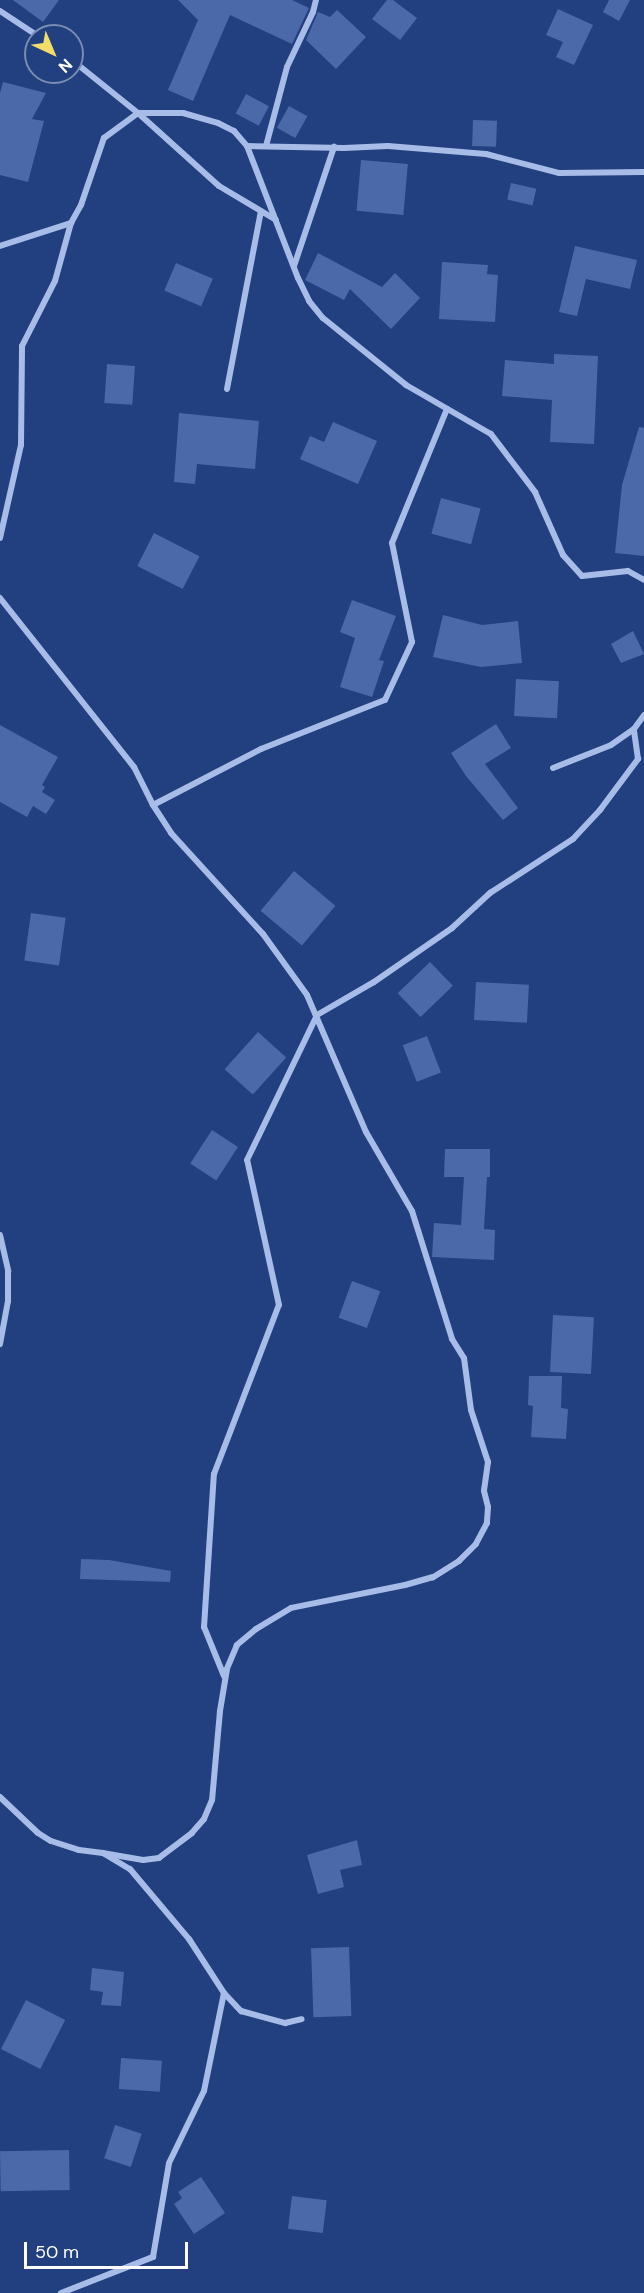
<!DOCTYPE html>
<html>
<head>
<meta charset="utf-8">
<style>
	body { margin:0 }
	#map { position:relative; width:644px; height:2293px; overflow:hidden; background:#223f7f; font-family:"DM Sans",sans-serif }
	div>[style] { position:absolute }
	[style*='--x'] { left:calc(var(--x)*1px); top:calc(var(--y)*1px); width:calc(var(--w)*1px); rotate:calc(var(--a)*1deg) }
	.building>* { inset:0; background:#4b69a8; transform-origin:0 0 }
	.minor>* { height:6px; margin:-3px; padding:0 3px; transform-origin:3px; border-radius:3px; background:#a7bce7 }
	span { translate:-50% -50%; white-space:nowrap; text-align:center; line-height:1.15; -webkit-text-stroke:4.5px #223f7f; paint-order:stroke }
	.north { position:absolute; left:24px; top:24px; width:60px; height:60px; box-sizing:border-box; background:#223f7f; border:2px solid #7a8cb2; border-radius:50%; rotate:136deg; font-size:16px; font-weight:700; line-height:24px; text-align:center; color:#fff }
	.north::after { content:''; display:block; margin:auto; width:21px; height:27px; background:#f2dc6a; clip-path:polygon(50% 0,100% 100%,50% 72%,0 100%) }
	.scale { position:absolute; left:24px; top:2242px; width:164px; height:27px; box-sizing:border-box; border:3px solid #fff; border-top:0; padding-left:8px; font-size:18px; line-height:21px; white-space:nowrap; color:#fff; -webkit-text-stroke:4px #223f7f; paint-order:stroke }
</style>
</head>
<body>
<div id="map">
	<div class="building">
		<i style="clip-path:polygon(13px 0,59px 0,43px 22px)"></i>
		<i style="clip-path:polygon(178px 0,292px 0,309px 8px,292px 44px,230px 15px,193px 101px,168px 90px,198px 20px)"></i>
		<i style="clip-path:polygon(387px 0,393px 0,417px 18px,400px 40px,372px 19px)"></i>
		<i style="clip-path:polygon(609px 0,630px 0,619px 21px,603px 12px)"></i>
		<i style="clip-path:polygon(558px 9px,593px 25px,574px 65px,556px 57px,563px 42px,546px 35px)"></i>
		<i style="clip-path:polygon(337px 10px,366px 37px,336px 69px,306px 40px,318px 12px,330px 17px)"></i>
		<i style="clip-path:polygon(3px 82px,46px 93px,32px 119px,44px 121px,28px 182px,0 175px,0 93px)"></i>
		<i style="left:246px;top:94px;width:26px;height:22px;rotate:28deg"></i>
		<i style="left:289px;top:106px;width:21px;height:25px;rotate:29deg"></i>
		<i style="left:473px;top:120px;width:24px;height:26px;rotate:2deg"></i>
		<i style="left:361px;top:160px;width:47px;height:51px;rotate:5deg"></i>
		<i style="left:511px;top:183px;width:26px;height:17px;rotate:13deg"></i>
		<i style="clip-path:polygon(575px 246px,637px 260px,630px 289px,586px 279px,577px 316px,559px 312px)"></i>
		<i style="clip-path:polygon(318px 253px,382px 287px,395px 273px,420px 298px,391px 329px,350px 289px,344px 300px,305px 280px)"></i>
		<i style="clip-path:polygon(442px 262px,488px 265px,487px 274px,498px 275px,495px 322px,439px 319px)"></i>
		<i style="left:176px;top:263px;width:40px;height:30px;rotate:23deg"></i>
		<i style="clip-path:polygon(554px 354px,598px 356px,594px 444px,550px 442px,552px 400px,502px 396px,505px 360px,554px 364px)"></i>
		<i style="left:107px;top:364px;width:28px;height:39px;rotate:4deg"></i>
		<i style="clip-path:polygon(179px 413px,259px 421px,255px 469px,197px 464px,195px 484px,174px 482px)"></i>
		<i style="clip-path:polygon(333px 422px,377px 441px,358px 484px,300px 459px,310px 436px,324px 442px)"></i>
		<i style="clip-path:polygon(639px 427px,644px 428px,644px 556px,615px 553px,622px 485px)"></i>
		<i style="left:441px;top:498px;width:41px;height:37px;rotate:15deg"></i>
		<i style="left:154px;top:533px;width:51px;height:37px;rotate:27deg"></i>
		<i style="clip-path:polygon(352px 600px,396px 616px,379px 660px,384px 661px,372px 697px,340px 687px,355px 638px,340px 632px)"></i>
		<i style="clip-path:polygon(443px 615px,482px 625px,518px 621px,522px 663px,481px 667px,433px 657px)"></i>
		<i style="clip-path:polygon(633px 631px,644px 654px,621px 663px,611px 644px)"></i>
		<i style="left:516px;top:679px;width:43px;height:37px;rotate:3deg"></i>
		<i style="clip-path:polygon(496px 724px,511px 748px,485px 764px,518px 808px,503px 820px,466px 776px,451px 753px)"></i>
		<i style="clip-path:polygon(0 725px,58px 757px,42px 785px,45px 787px,42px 792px,55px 800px,46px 814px,33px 806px,27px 817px,0 802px)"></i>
		<i style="left:294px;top:871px;width:54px;height:52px;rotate:40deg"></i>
		<i style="left:31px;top:913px;width:35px;height:48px;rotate:8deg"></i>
		<i style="left:430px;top:962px;width:33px;height:45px;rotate:46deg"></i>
		<i style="left:476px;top:982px;width:53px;height:38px;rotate:3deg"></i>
		<i style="left:258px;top:1032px;width:38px;height:50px;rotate:42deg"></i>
		<i style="left:427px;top:1036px;width:39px;height:26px;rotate:69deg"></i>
		<i style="left:212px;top:1130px;width:31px;height:40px;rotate:33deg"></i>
		<i style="clip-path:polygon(445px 1149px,490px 1149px,490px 1177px,487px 1177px,484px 1229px,495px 1230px,494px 1260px,432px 1257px,434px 1223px,461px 1225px,464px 1177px,444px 1177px)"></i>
		<i style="left:352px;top:1281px;width:30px;height:39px;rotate:20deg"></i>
		<i style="left:553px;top:1315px;width:41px;height:57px;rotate:3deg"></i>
		<i style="clip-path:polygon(529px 1376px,562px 1376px,561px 1408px,568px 1409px,566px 1439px,531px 1437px,533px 1406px,528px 1405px)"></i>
		<i style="clip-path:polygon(81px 1559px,109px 1560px,171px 1571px,170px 1582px,80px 1579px)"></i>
		<i style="clip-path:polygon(357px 1840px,362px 1865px,340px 1870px,344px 1887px,318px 1894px,307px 1855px)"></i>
		<i style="left:349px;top:1947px;width:69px;height:38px;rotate:88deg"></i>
		<i style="clip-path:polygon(92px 1968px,124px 1972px,121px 2006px,101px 2005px,103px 1992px,90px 1990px)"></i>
		<i style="left:26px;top:2000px;width:44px;height:55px;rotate:27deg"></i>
		<i style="left:121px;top:2058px;width:41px;height:31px;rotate:4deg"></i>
		<i style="left:115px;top:2125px;width:28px;height:35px;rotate:18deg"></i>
		<i style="left:69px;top:2150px;width:40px;height:69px;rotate:89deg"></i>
		<i style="clip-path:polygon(201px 2177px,225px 2213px,194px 2234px,174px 2204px,182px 2198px,178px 2192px)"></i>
		<i style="left:292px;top:2196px;width:35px;height:33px;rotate:7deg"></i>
	</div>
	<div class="minor">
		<i style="--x:0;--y:11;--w:45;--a:33.3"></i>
		<i style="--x:72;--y:60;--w:85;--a:38.8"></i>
		<i style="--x:138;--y:113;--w:45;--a:0"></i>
		<i style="--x:183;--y:113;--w:36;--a:16"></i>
		<i style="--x:218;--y:123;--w:18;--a:27"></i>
		<i style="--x:234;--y:131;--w:20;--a:49"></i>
		<i style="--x:247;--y:146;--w:97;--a:1.2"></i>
		<i style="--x:344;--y:148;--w:44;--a:-2.6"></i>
		<i style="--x:388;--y:146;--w:98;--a:4.7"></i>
		<i style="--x:486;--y:154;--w:75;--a:14.6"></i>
		<i style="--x:559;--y:173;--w:85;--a:-0.7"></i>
		<i style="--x:247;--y:146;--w:142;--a:68.9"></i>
		<i style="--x:298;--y:278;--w:25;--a:64"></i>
		<i style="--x:309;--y:301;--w:22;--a:51"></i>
		<i style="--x:323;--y:318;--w:107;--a:38.9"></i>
		<i style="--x:406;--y:385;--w:98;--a:30"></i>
		<i style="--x:491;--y:434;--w:73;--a:52.8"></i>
		<i style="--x:535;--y:492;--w:69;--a:66"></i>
		<i style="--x:563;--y:555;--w:28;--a:48"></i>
		<i style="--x:582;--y:576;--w:46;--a:-6.2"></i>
		<i style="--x:628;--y:571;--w:18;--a:29"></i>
		<i style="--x:266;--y:146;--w:82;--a:-75.1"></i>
		<i style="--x:287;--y:67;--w:61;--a:-64.7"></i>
		<i style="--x:313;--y:12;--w:12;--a:-76"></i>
		<i style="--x:0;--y:246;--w:75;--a:-17.9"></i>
		<i style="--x:294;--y:266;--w:126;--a:-71.4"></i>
		<i style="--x:227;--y:389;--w:181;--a:-79.2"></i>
		<i style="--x:0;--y:538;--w:95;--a:-77.3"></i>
		<i style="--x:21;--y:445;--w:99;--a:-89.4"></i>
		<i style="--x:22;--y:346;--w:73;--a:-63.1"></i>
		<i style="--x:55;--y:281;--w:60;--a:-74.6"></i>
		<i style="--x:71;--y:223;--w:21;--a:-61"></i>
		<i style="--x:81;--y:205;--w:71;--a:-71.1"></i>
		<i style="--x:104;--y:138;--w:42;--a:-36.3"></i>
		<i style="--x:138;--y:113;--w:109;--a:42"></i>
		<i style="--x:219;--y:186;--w:66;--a:30.8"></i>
		<i style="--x:0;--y:598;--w:216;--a:51.6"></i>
		<i style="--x:134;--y:767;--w:42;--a:63.4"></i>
		<i style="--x:153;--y:805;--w:33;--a:57"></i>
		<i style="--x:171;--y:833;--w:137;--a:47.7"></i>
		<i style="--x:263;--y:934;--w:75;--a:54.2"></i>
		<i style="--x:307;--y:995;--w:149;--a:66.7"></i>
		<i style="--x:366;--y:1132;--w:91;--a:59.8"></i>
		<i style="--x:412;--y:1211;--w:134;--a:72.6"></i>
		<i style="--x:452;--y:1339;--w:22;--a:58"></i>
		<i style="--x:464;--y:1358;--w:52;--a:82.3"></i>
		<i style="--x:471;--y:1410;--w:55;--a:71.9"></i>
		<i style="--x:488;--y:1462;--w:29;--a:98"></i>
		<i style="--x:484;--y:1491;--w:16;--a:76"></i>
		<i style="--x:488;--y:1507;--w:16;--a:94"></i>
		<i style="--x:487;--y:1523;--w:24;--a:118"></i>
		<i style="--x:476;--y:1544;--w:24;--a:135"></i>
		<i style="--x:459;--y:1561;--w:31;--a:148"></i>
		<i style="--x:433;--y:1577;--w:29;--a:164"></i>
		<i style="--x:405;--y:1585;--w:116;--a:168.6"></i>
		<i style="--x:291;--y:1608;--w:41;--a:149"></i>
		<i style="--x:256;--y:1629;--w:25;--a:140"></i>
		<i style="--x:237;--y:1645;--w:26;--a:113"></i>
		<i style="--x:227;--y:1669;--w:43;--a:99.5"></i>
		<i style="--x:220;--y:1711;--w:89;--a:95.1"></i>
		<i style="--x:212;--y:1800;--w:21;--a:113"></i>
		<i style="--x:204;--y:1819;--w:18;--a:131"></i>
		<i style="--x:192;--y:1833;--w:41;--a:142.9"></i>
		<i style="--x:159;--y:1858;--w:16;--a:173"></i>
		<i style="--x:143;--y:1860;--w:41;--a:-170.1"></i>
		<i style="--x:553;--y:768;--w:62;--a:-21.6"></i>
		<i style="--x:611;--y:745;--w:28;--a:-35"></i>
		<i style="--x:634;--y:729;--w:17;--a:-54"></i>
		<i style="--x:153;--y:805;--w:122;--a:-27.4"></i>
		<i style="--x:261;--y:749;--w:133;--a:-21.6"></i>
		<i style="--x:385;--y:700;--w:64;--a:-65"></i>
		<i style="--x:412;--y:642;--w:101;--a:-101.4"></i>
		<i style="--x:392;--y:543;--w:145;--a:-67.7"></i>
		<i style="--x:0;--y:1235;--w:37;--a:77"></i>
		<i style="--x:8;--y:1271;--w:30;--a:90"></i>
		<i style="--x:8;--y:1301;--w:44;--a:100.5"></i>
		<i style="--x:224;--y:1676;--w:53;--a:-112.2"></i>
		<i style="--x:204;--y:1627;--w:153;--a:-86.3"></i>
		<i style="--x:214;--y:1474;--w:181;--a:-69"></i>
		<i style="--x:279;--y:1305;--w:148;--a:-102.4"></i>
		<i style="--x:247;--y:1160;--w:161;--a:-64.2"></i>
		<i style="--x:317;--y:1015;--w:66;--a:-30.1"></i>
		<i style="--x:374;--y:982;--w:95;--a:-34.7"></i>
		<i style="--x:452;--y:928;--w:52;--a:-42.6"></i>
		<i style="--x:490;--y:893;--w:99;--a:-33"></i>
		<i style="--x:573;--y:839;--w:40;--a:-47"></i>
		<i style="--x:600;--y:810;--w:64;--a:-53.3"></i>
		<i style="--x:638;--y:759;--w:30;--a:-98"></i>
		<i style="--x:0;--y:1797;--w:52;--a:43.5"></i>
		<i style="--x:38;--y:1833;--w:15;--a:32"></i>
		<i style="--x:51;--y:1841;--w:29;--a:18"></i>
		<i style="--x:79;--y:1850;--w:24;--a:7"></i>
		<i style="--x:103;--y:1853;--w:31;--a:31"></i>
		<i style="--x:130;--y:1869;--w:92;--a:49.9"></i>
		<i style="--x:189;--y:1939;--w:64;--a:57.1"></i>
		<i style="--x:224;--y:1993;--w:25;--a:47"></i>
		<i style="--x:241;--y:2011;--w:46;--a:15.3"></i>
		<i style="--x:285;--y:2023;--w:17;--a:-13"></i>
		<i style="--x:61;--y:2293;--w:99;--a:-21.4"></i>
		<i style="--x:153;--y:2257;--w:95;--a:-80.3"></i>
		<i style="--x:169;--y:2163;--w:80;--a:-64.1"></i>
		<i style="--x:204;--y:2091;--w:100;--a:-78.5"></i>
	</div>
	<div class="north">N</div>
	<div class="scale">50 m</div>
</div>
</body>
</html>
